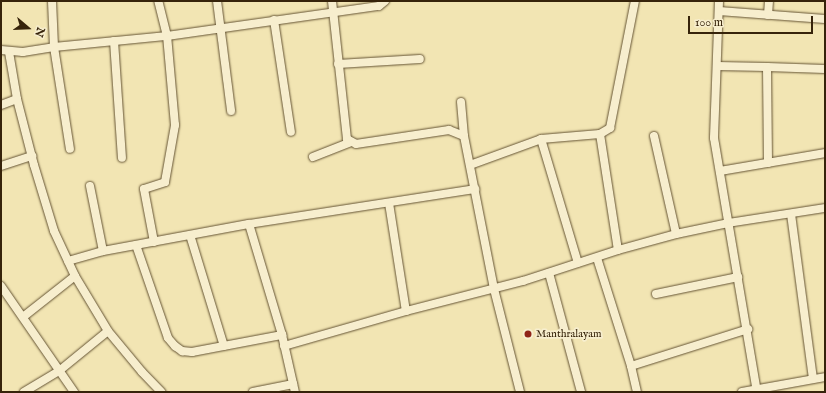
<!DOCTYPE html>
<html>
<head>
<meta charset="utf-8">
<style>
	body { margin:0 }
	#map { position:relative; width:826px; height:393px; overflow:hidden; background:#f2e5b3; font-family:"IM FELL English",serif }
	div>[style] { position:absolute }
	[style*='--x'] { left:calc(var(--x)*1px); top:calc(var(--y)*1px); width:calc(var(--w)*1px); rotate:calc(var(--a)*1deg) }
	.roads { filter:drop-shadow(0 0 1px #655434) drop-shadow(0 0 1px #655434) }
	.minor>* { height:8px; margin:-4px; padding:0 4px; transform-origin:4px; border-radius:4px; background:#f7eece }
	.dots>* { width:11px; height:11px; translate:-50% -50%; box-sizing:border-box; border:2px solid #f7eece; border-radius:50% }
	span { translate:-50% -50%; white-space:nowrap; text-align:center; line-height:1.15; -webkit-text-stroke:3.5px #f7eece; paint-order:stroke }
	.poi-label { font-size:11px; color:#36230a }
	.left { translate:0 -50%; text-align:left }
	.frame { position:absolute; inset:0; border:2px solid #36230a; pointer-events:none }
	.north { position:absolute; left:8px; top:8px; width:40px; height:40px; -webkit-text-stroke:3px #f7eece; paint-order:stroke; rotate:109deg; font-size:11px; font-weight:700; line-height:16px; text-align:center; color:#36230a }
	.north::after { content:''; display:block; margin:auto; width:14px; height:18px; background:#36230a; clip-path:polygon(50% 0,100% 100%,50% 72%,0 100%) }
	.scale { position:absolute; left:688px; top:16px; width:125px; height:18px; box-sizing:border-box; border:2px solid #36230a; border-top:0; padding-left:5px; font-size:12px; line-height:14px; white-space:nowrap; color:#36230a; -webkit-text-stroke:3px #f7eece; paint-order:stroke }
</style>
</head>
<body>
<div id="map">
	<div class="roads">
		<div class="minor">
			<i style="--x:52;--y:1;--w:46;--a:87.5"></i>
			<i style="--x:54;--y:47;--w:103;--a:81.1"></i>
			<i style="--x:217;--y:1;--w:111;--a:82.7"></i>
			<i style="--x:332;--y:1;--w:139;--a:83.8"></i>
			<i style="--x:347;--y:139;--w:10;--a:29"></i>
			<i style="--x:356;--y:144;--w:94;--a:-8.6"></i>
			<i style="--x:449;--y:130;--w:16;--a:22"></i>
			<i style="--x:464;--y:136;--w:156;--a:78.9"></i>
			<i style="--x:494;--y:289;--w:106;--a:75.8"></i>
			<i style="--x:719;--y:1;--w:137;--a:92.1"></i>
			<i style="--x:714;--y:138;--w:258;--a:80.4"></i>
			<i style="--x:719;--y:11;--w:106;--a:4.3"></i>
			<i style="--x:768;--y:15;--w:14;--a:-86"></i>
			<i style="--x:274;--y:20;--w:113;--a:81.4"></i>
			<i style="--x:114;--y:41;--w:117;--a:86.1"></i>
			<i style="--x:1;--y:50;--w:22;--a:5"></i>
			<i style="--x:23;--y:52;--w:31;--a:-9"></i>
			<i style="--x:54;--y:47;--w:114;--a:-5.6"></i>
			<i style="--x:167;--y:36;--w:214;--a:-8.1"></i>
			<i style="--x:379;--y:6;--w:8;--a:-40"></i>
			<i style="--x:9;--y:52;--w:48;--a:80.3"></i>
			<i style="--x:17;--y:99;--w:68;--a:75.6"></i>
			<i style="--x:34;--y:165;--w:69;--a:73.1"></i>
			<i style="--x:54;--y:231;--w:50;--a:65"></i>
			<i style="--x:75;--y:276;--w:64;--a:59"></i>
			<i style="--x:108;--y:331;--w:53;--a:50.3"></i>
			<i style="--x:142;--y:372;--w:28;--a:46"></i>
			<i style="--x:338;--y:64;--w:82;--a:-3.5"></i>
			<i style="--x:717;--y:66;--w:50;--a:1.1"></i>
			<i style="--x:767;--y:67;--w:96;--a:89.4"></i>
			<i style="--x:767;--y:67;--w:58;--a:2"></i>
			<i style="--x:461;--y:102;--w:34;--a:85"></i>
			<i style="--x:1;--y:105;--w:17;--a:-21"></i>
			<i style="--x:600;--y:134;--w:117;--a:81.2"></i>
			<i style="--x:654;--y:136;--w:100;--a:77.3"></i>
			<i style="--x:541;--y:139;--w:129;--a:73.4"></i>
			<i style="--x:313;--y:157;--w:41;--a:-21.5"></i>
			<i style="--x:470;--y:165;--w:76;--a:-20.1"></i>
			<i style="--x:541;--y:139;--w:59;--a:-4.8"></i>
			<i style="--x:600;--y:134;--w:12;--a:-31"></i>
			<i style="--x:610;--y:128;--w:129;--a:-78.9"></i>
			<i style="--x:1;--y:166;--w:33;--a:-18"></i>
			<i style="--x:720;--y:171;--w:107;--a:-9.7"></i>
			<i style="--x:90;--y:186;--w:66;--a:78.7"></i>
			<i style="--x:389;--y:203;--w:109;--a:81.1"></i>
			<i style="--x:791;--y:214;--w:166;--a:82.4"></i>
			<i style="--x:249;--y:224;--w:116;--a:73.4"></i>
			<i style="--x:282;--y:335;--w:58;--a:77.2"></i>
			<i style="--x:190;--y:235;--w:116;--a:73"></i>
			<i style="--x:154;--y:242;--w:54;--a:-100.7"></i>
			<i style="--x:144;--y:189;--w:22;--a:-18"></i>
			<i style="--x:165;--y:182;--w:58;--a:-80"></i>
			<i style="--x:175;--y:125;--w:89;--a:-95.1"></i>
			<i style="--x:167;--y:36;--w:36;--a:-104"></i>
			<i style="--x:136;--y:245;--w:98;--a:71"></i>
			<i style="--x:168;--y:338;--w:11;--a:49"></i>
			<i style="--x:175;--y:346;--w:9;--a:36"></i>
			<i style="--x:182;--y:351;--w:10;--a:6"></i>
			<i style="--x:192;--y:352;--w:92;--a:-10.7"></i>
			<i style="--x:597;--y:258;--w:113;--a:72.5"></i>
			<i style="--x:631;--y:366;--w:27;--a:77"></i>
			<i style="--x:68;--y:261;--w:36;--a:-16"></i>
			<i style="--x:103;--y:251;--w:148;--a:-10.5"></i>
			<i style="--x:249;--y:224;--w:229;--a:-8.8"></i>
			<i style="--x:549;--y:273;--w:123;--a:74.9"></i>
			<i style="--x:1;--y:286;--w:129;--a:55.4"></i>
			<i style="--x:656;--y:294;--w:84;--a:-11.7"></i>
			<i style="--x:23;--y:317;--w:66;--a:-38.3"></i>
			<i style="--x:284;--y:346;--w:127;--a:-16"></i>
			<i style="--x:406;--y:311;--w:121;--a:-14.4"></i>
			<i style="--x:523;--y:281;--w:100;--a:-18.1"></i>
			<i style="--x:618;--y:250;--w:60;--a:-15.4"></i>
			<i style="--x:676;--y:234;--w:53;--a:-11.9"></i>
			<i style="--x:728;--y:223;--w:98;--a:-8.8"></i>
			<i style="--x:631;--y:366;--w:123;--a:-17.5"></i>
			<i style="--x:24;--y:392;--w:41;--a:-31"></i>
			<i style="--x:59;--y:371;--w:63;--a:-39.2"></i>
			<i style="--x:253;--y:392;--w:41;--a:-11.3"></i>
			<i style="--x:742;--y:392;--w:84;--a:-10.2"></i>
		</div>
	</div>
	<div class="dots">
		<i style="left:528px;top:334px;background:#8f2418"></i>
	</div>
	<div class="poi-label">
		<span class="left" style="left:536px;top:334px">Manthralayam</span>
	</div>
	<div class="frame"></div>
	<div class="north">N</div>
	<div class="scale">100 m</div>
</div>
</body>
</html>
